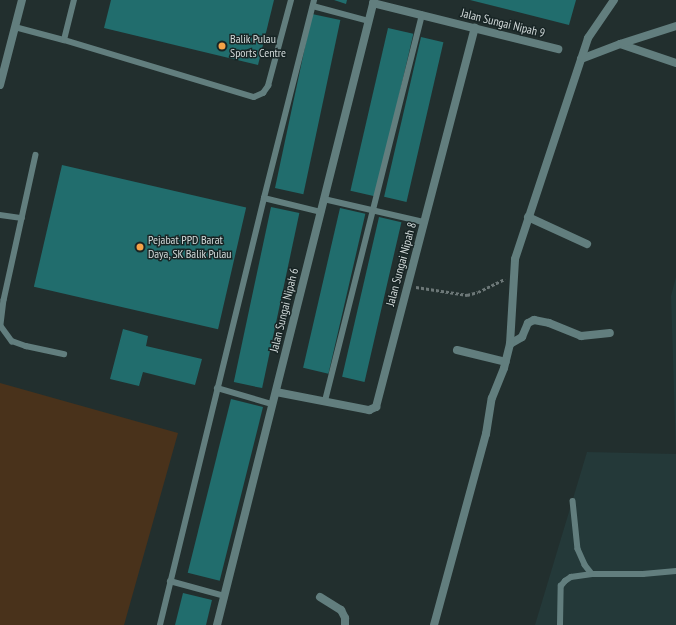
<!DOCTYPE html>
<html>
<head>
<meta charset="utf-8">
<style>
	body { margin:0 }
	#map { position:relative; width:676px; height:625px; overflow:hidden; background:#222f2e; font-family:"PT Sans Narrow",sans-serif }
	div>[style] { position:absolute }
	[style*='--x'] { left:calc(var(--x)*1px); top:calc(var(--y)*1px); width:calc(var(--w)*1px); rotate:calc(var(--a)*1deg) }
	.built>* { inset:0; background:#243939 }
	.green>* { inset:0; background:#49321b }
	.building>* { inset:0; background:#216d6d; transform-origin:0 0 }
	.path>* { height:2.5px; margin-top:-1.25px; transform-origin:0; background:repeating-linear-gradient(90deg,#6c7777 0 3px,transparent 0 5px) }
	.service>* { height:5.5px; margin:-2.75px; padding:0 2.75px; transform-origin:2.75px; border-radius:2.75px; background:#627e7e }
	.minor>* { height:8px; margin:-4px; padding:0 4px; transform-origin:4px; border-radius:4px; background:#627e7e }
	.dots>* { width:11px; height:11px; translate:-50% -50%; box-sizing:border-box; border:2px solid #182525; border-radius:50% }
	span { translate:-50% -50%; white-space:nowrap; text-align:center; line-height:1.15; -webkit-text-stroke:3px #182525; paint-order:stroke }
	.street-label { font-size:12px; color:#d1d9d9 }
	.poi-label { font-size:12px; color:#d1d9d9 }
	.left { translate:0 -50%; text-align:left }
</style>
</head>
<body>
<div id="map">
	<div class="built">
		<i style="clip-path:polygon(676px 277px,676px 625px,535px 625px,587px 452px,676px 454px,671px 296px)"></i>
	</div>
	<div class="green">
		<i style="clip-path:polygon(0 383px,178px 433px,124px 625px,0 625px)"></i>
	</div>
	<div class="building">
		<i style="clip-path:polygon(111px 0,274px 0,258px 65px,104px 28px)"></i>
		<i style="clip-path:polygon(334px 0,347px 0,346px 4px)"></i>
		<i style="clip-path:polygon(470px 0,576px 0,569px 25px)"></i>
		<i style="left:312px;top:14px;width:29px;height:178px;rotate:12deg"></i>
		<i style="left:388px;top:28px;width:26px;height:167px;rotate:13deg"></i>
		<i style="left:421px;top:37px;width:23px;height:164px;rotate:13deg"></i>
		<i style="left:62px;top:165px;width:189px;height:125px;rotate:13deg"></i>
		<i style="left:271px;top:207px;width:29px;height:179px;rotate:12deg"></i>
		<i style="left:340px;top:208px;width:26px;height:164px;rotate:13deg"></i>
		<i style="left:379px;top:217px;width:23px;height:164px;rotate:13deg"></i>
		<i style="clip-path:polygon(123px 329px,148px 336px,146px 346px,202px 359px,195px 385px,143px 372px,139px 386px,110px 379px)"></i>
		<i style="left:231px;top:399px;width:33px;height:179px;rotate:14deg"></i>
		<i style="clip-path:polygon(183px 593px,212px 600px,206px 625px,175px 625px)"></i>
	</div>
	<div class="path">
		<i style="--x:416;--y:287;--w:52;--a:8.9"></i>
		<i style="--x:467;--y:295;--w:11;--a:-15"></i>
		<i style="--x:478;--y:292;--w:30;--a:-26"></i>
	</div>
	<div class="service">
		<i style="--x:313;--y:6;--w:58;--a:15"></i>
		<i style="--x:15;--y:27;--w:51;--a:14.9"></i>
		<i style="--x:64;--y:40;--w:198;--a:16.7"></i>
		<i style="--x:254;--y:97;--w:10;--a:-24"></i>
		<i style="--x:263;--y:93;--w:9;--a:-54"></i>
		<i style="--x:268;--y:86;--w:89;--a:-75"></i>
		<i style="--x:64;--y:40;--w:41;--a:-76"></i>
		<i style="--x:36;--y:155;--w:148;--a:102.4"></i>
		<i style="--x:4;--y:300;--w:26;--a:97"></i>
		<i style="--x:1;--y:326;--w:19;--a:54"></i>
		<i style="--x:12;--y:341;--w:15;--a:20"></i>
		<i style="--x:26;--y:346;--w:39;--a:12"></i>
		<i style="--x:264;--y:198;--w:204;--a:-75.8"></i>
		<i style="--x:324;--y:199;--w:103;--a:13"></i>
		<i style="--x:0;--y:215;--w:22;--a:8"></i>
		<i style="--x:217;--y:388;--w:57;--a:16.2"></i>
		<i style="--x:325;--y:401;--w:398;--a:-75.9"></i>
		<i style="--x:573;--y:501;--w:48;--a:84.1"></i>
		<i style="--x:578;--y:549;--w:17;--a:66"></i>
		<i style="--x:585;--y:565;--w:11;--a:52"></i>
		<i style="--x:170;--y:581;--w:57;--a:15.3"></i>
		<i style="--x:160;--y:625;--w:439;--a:-76.3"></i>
		<i style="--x:264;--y:198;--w:59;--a:13.8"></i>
		<i style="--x:560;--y:625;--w:39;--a:-89"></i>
		<i style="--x:561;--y:586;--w:6;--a:-51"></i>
		<i style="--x:565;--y:581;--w:7;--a:-34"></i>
		<i style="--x:571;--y:577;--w:21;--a:-8"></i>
		<i style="--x:592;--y:574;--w:51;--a:0"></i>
		<i style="--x:643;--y:574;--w:33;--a:-5"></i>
	</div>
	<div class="minor">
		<i style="--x:373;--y:3;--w:191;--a:14"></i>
		<i style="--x:620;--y:44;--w:59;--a:18.7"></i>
		<i style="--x:581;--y:59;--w:42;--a:-21"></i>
		<i style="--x:620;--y:44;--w:59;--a:-17.8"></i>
		<i style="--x:0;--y:85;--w:88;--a:-75.5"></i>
		<i style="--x:528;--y:217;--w:65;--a:24.6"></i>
		<i style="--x:510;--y:344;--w:14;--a:-30"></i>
		<i style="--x:522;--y:337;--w:15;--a:-67"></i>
		<i style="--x:528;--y:323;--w:7;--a:-27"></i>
		<i style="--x:534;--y:320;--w:15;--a:11"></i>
		<i style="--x:549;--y:323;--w:35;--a:22"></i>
		<i style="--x:581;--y:336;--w:29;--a:-6"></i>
		<i style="--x:457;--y:350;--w:50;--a:13.8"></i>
		<i style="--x:276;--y:392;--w:95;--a:11"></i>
		<i style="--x:369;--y:410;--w:8;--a:-23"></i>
		<i style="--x:376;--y:407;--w:392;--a:-75.4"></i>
		<i style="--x:320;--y:597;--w:25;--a:32"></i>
		<i style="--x:341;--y:610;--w:9;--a:63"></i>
		<i style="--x:345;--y:618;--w:7;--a:90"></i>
		<i style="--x:217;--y:625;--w:644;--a:-75.9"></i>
		<i style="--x:434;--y:625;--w:198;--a:-74.8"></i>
		<i style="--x:486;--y:434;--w:36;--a:-81"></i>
		<i style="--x:492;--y:398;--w:32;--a:-68"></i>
		<i style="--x:504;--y:368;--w:25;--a:-76"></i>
		<i style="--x:510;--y:344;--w:85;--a:-86.6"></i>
		<i style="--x:515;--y:259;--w:233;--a:-71.7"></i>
		<i style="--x:588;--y:38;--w:46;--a:-55.6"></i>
	</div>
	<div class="dots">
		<i style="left:222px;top:46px;background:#f6a247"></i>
		<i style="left:140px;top:247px;background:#f6a247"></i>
	</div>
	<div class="street-label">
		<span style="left:503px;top:23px;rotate:14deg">Jalan Sungai Nipah 9</span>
		<span style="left:401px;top:264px;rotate:-75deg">Jalan Sungai Nipah 8</span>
		<span style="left:284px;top:310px;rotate:-76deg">Jalan Sungai Nipah 6</span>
	</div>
	<div class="poi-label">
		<span class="left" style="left:230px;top:46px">Balik Pulau<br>Sports Centre</span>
		<span class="left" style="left:148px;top:247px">Pejabat PPD Barat<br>Daya, SK Balik Pulau</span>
	</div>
</div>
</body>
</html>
